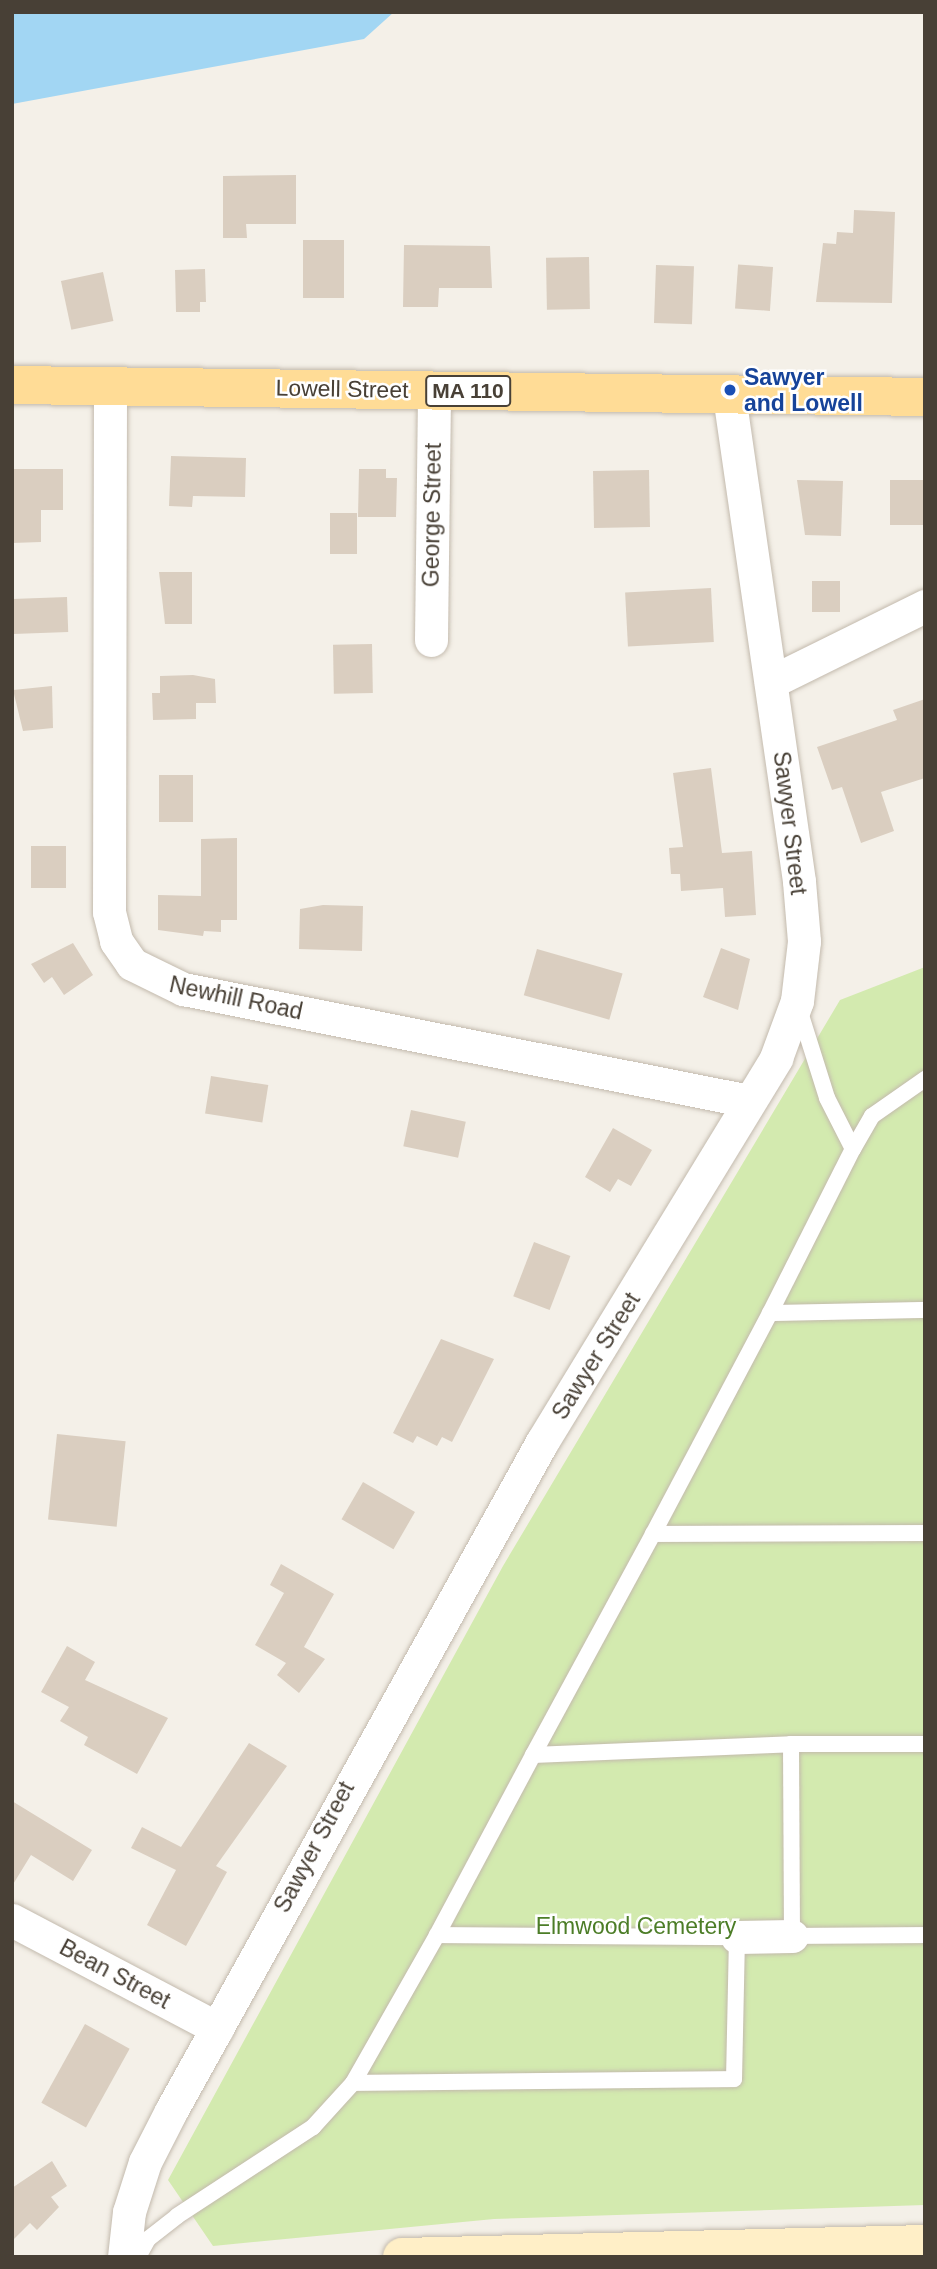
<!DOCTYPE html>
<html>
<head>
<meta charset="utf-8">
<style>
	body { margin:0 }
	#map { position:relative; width:937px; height:2269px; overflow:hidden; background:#f4f0e8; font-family:Helvetica,sans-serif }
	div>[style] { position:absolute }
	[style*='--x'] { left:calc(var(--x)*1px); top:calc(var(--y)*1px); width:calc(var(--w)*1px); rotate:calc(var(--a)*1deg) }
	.green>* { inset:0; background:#d3eaaf }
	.water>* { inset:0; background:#a2d6f3 }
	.building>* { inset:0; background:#dacec0; transform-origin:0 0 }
	.roads { filter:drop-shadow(0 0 2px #c3baad) drop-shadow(0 0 2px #c3baad) }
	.service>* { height:16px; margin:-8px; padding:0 8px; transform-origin:8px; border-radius:8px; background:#fff }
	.minor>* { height:33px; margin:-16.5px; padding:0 16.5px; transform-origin:16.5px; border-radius:16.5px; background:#fff }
	.secondary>* { height:38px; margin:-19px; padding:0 19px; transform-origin:19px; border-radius:19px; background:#ffefc7 }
	.primary>* { height:38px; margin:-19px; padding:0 19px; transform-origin:19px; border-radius:19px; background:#ffdc96 }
	.dots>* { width:19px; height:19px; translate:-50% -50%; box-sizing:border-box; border:4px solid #fff; border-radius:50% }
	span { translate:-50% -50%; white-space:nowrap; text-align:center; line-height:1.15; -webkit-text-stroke:5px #fff; paint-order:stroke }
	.shield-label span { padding:2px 5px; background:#fff; border:2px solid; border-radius:5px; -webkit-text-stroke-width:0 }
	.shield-label { font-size:21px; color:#484036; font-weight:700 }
	.transit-label { font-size:23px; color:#164399; font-weight:700 }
	.left { translate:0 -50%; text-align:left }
	.street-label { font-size:23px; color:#484036 }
	.park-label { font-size:23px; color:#4c7d27 }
	.frame { position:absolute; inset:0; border:14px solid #484036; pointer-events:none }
</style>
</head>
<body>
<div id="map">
	<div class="green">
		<i style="clip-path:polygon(925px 967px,925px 2205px,494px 2219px,213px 2246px,168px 2180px,503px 1566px,840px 1000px)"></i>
	</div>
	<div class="water">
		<i style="clip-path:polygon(12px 12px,394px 12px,364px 39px,12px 104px)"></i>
	</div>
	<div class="building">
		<i style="clip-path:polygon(296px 175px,296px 224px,246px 224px,247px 238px,223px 238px,223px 176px)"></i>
		<i style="clip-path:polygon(854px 210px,895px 212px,892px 303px,816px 302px,823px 243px,836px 244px,837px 232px,853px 233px)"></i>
		<i style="left:344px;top:240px;width:58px;height:41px;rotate:90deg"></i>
		<i style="clip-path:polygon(404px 245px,490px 246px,492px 288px,439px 288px,438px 307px,403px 307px)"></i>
		<i style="left:589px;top:257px;width:52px;height:43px;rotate:89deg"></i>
		<i style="left:656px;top:265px;width:38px;height:58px;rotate:2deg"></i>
		<i style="left:773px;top:267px;width:44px;height:35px;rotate:94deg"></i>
		<i style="clip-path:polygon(205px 269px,206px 302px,200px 302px,200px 312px,176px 312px,175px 270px)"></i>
		<i style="left:103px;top:272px;width:50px;height:43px;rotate:78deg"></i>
		<i style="clip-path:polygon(171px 456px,246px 458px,245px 497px,193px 496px,192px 507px,169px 506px)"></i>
		<i style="clip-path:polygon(12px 469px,63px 469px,63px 510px,41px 510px,41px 542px,12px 543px)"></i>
		<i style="clip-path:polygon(359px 469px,386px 469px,386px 478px,397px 478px,396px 517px,358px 517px)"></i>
		<i style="left:649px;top:470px;width:57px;height:56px;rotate:89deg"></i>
		<i style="clip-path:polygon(797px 480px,843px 481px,841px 536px,805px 535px)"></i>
		<i style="left:925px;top:480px;width:45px;height:35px;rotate:90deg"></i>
		<i style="left:357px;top:513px;width:41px;height:27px;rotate:90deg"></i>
		<i style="clip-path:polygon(159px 572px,192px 572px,192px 624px,165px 624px)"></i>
		<i style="left:812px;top:581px;width:28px;height:31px"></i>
		<i style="left:711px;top:588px;width:54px;height:86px;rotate:87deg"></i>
		<i style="left:67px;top:597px;width:35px;height:55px;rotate:88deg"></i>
		<i style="left:372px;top:644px;width:49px;height:39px;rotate:89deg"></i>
		<i style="clip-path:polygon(193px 675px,215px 679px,216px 703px,196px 703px,196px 719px,153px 720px,152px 693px,160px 693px,160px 676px)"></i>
		<i style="clip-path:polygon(52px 686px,53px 728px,23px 731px,13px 690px)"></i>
		<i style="clip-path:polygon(925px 699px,925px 778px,881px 792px,894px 831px,861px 843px,842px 787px,832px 790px,817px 747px,897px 720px,893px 710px)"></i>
		<i style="clip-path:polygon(711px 768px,722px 853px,752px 851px,756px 915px,725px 917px,723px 888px,681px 891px,680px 874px,671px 874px,669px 848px,683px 847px,673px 773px)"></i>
		<i style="left:193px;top:775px;width:47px;height:34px;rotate:90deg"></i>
		<i style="clip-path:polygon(237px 838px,237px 920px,221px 920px,221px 932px,204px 931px,203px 936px,158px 930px,158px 895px,201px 896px,201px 839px)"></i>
		<i style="left:31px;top:846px;width:35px;height:42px"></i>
		<i style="clip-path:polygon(323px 905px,363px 906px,362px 951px,299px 949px,300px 909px)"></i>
		<i style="clip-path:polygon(73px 943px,93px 975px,64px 995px,52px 977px,44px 983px,31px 964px)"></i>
		<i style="clip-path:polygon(721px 948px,750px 959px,738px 1010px,703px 997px)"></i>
		<i style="left:537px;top:949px;width:89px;height:48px;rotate:16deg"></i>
		<i style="left:211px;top:1076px;width:58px;height:38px;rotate:9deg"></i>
		<i style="left:411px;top:1110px;width:56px;height:37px;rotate:12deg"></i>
		<i style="clip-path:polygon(613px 1128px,652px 1150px,631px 1186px,618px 1179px,610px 1192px,585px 1177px)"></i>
		<i style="left:534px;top:1242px;width:39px;height:58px;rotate:21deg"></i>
		<i style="clip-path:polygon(441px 1339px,494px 1359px,452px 1442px,442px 1437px,437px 1446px,417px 1436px,413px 1443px,393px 1433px)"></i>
		<i style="left:57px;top:1434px;width:69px;height:86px;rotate:6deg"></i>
		<i style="left:363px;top:1482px;width:60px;height:43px;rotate:30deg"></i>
		<i style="clip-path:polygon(281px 1564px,334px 1594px,304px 1647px,325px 1659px,299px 1693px,277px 1675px,286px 1663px,255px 1645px,284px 1593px,270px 1585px)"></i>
		<i style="clip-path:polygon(67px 1646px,95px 1662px,85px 1680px,168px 1718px,137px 1774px,84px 1745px,88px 1737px,60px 1721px,69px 1707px,41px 1692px)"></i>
		<i style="clip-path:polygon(249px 1743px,287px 1766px,216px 1866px,227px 1872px,186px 1946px,147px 1925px,176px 1870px,131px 1848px,142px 1827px,181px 1847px)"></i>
		<i style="clip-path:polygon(12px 1801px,92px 1850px,73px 1881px,31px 1855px,12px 1886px)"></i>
		<i style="left:85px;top:2024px;width:51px;height:90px;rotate:29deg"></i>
		<i style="clip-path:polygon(52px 2161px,67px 2186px,51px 2197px,59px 2207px,37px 2230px,30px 2223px,12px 2241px,12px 2188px)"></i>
	</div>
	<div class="roads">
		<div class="service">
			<i style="--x:799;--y:1009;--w:93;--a:72.5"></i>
			<i style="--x:827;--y:1098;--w:57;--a:63"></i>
			<i style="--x:853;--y:1149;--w:38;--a:-60"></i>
			<i style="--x:872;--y:1116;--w:65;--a:-34.9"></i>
			<i style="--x:925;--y:1310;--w:155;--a:178.9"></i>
			<i style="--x:770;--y:1313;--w:250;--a:117.9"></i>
			<i style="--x:653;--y:1534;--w:272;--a:-0.2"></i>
			<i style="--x:770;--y:1313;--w:184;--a:-63.2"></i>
			<i style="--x:653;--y:1534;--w:251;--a:118.5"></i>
			<i style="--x:533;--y:1755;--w:258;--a:-2.4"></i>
			<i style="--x:925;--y:1744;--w:134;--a:180"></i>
			<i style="--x:791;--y:1744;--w:192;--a:89.7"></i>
			<i style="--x:792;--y:1936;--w:133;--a:-0.4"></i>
			<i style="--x:437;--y:1935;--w:204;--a:-61.9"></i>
			<i style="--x:138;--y:2257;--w:21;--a:-61"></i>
			<i style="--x:148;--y:2239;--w:37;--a:-38"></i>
			<i style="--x:177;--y:2216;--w:163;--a:-33.2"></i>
			<i style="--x:313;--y:2127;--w:59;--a:-47.7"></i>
			<i style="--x:353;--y:2083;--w:170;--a:-60.4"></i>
			<i style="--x:437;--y:1935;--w:300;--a:0.4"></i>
			<i style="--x:737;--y:1937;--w:142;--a:91.2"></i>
			<i style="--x:734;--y:2079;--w:381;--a:179.4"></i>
		</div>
		<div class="minor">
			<i style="--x:110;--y:390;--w:522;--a:90.11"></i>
			<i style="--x:109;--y:912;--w:30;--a:76"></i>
			<i style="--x:116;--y:941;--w:28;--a:55"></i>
			<i style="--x:132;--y:964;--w:57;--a:26.1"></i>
			<i style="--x:183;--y:989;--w:577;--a:11.19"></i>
			<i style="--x:431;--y:640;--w:250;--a:-89.3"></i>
			<i style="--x:771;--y:682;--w:172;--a:-26.3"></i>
			<i style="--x:12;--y:1920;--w:232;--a:27.8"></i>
			<i style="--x:737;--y:1937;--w:55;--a:-1"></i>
			<i style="--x:124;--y:2257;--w:45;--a:-83.7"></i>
			<i style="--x:129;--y:2212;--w:52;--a:-72.3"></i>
			<i style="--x:145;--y:2162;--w:57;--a:-63"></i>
			<i style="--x:171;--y:2111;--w:765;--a:-60.99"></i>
			<i style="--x:542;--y:1442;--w:450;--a:-58.6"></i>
			<i style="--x:776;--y:1058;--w:61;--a:-69.8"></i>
			<i style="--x:797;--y:1001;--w:60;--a:-83.3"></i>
			<i style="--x:804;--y:941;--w:60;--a:-94.8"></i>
			<i style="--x:799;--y:881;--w:492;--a:-98.2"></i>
		</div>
		<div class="secondary">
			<i style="--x:402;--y:2257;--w:523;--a:-1.42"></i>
		</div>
		<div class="primary">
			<i style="--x:12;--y:385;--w:913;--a:0.75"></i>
		</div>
	</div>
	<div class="dots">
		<i style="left:730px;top:390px;background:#1a4fb4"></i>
	</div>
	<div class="shield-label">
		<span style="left:468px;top:391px">MA 110</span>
	</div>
	<div class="transit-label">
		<span class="left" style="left:744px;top:390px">Sawyer<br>and Lowell</span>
	</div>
	<div class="street-label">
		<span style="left:342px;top:389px;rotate:1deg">Lowell Street</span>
		<span style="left:432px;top:515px;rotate:-89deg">George Street</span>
		<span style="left:790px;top:823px;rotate:83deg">Sawyer Street</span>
		<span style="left:236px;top:998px;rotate:12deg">Newhill Road</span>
		<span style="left:596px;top:1356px;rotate:-58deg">Sawyer Street</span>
		<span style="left:314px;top:1847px;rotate:-62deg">Sawyer Street</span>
		<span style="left:115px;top:1974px;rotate:28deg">Bean Street</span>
	</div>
	<div class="park-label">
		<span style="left:636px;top:1926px">Elmwood Cemetery</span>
	</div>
	<div class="frame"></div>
</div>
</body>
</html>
